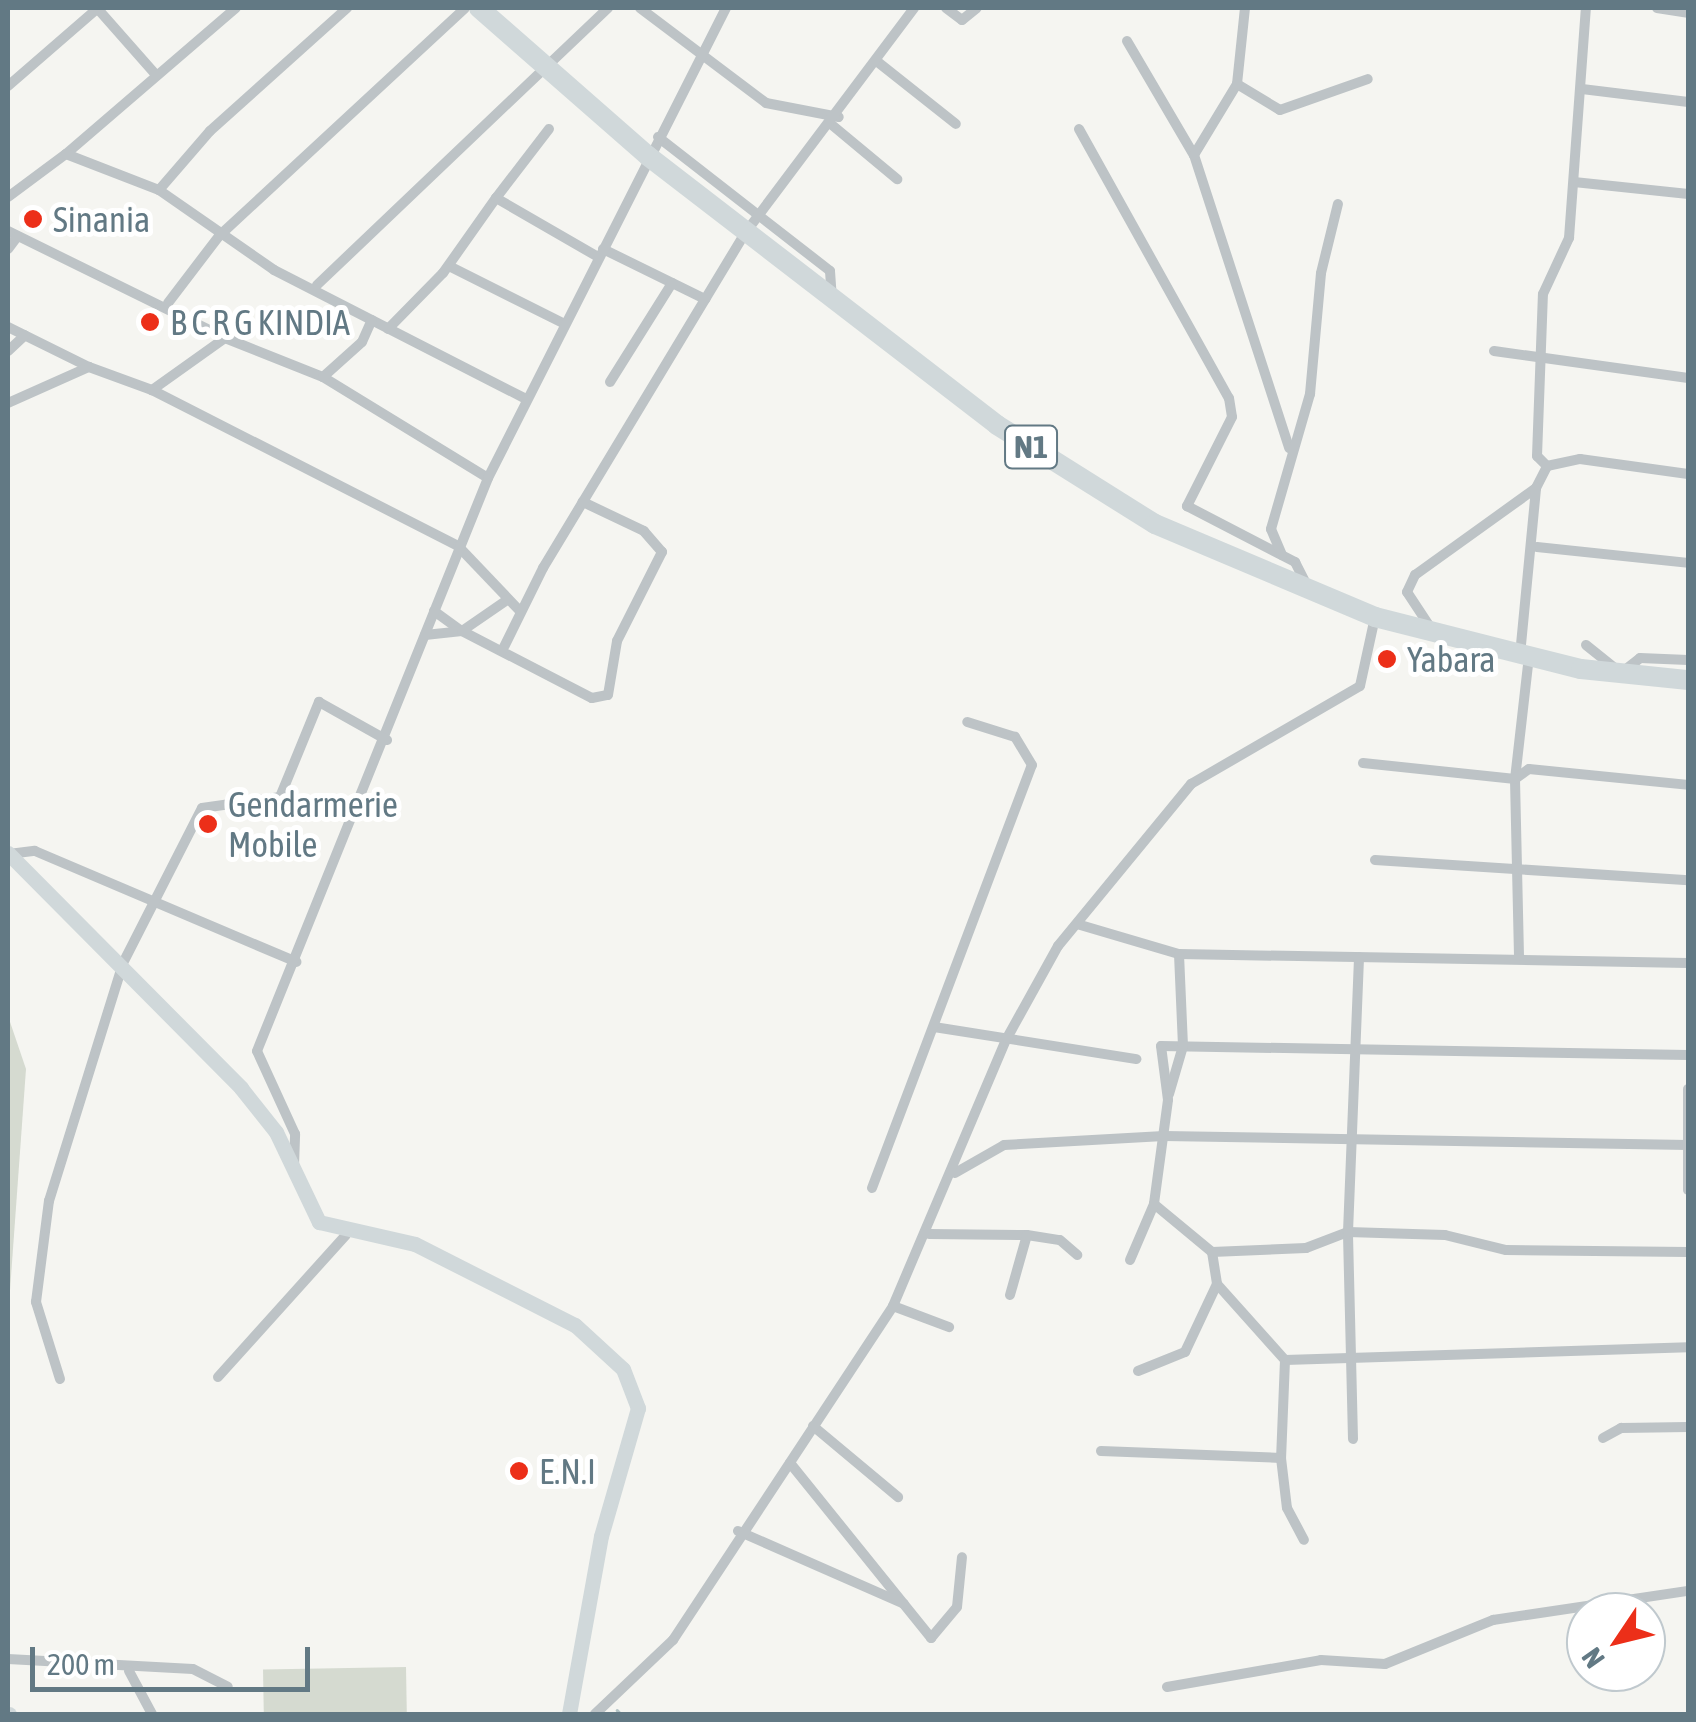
<!DOCTYPE html>
<html>
<head>
<meta charset="utf-8">
<style>
	body { margin:0 }
	#map { position:relative; width:1696px; height:1722px; overflow:hidden; background:#f5f5f1; font-family:"Asap Condensed",sans-serif }
	div>[style] { position:absolute }
	[style*='--x'] { left:calc(var(--x)*1px); top:calc(var(--y)*1px); width:calc(var(--w)*1px); rotate:calc(var(--a)*1deg) }
	.green>* { inset:0; background:#d5dad0; transform-origin:0 0 }
	.stream>* { height:2.5px; margin:-1.25px; padding:0 1.25px; transform-origin:1.25px; border-radius:1.25px; background:#b3c4c6 }
	.street>* { height:10px; margin:-5px; padding:0 5px; transform-origin:5px; border-radius:5px; background:#bdc3c6 }
	.secondary>* { height:15px; margin:-7.5px; padding:0 7.5px; transform-origin:7.5px; border-radius:7.5px; background:#d0d8da }
	.highway>* { height:20px; margin:-10px; padding:0 10px; transform-origin:10px; border-radius:10px; background:#d0d8da }
	.dots>* { width:28px; height:28px; translate:-50% -50%; box-sizing:border-box; border:5px solid #fff; border-radius:50% }
	span { translate:-50% -50%; white-space:nowrap; text-align:center; line-height:1.15; -webkit-text-stroke:10px #fff; paint-order:stroke }
	.shield-label span { padding:2px 8px; background:#fff; border:2px solid; border-radius:8px; -webkit-text-stroke-width:0 }
	.shield-label { font-size:32px; color:#627984; font-weight:700 }
	.poi-label { font-size:35px; color:#627984 }
	.left { translate:0 -50%; text-align:left }
	.frame { position:absolute; inset:0; border:10px solid #627984; pointer-events:none }
	.north { position:absolute; left:1566px; top:1592px; width:100px; height:100px; box-sizing:border-box; background:#fff; border:2px solid #c0c9ce; border-radius:50%; rotate:235deg; font-size:28px; font-weight:700; line-height:40px; text-align:center; color:#627984 }
	.north::after { content:''; display:block; margin:auto; width:35px; height:45px; background:#ec2f19; clip-path:polygon(50% 0,100% 100%,50% 72%,0 100%) }
	.scale { position:absolute; left:30px; top:1647px; width:280px; height:45px; box-sizing:border-box; border:5px solid #627984; border-top:0; padding-left:12px; font-size:30px; line-height:35px; white-space:nowrap; color:#627984; -webkit-text-stroke:8px #fff; paint-order:stroke }
</style>
</head>
<body>
<div id="map">
	<div class="green">
		<i style="clip-path:polygon(8px 1016px,26px 1069px,8px 1318px)"></i>
		<i style="left:406px;top:1667px;width:47px;height:143px;rotate:89deg"></i>
	</div>
	<div class="stream">
		<i style="--x:617;--y:1710;--w:6;--a:45"></i>
	</div>
	<div class="street">
		<i style="--x:97;--y:8;--w:89;--a:48.6"></i>
		<i style="--x:640;--y:8;--w:158;--a:37"></i>
		<i style="--x:766;--y:103;--w:74;--a:10.9"></i>
		<i style="--x:946;--y:8;--w:20;--a:37"></i>
		<i style="--x:962;--y:20;--w:19;--a:-39"></i>
		<i style="--x:1657;--y:8;--w:31;--a:9"></i>
		<i style="--x:1127;--y:41;--w:132;--a:59.6"></i>
		<i style="--x:1194;--y:155;--w:308;--a:72"></i>
		<i style="--x:879;--y:63;--w:98;--a:38.4"></i>
		<i style="--x:1237;--y:84;--w:50;--a:31.2"></i>
		<i style="--x:1280;--y:110;--w:93;--a:-19.4"></i>
		<i style="--x:8;--y:86;--w:119;--a:-40.9"></i>
		<i style="--x:1582;--y:89;--w:107;--a:7"></i>
		<i style="--x:832;--y:125;--w:85;--a:39.7"></i>
		<i style="--x:1079;--y:129;--w:308;--a:60.9"></i>
		<i style="--x:1229;--y:398;--w:19;--a:81"></i>
		<i style="--x:1232;--y:417;--w:100;--a:116.8"></i>
		<i style="--x:1187;--y:506;--w:122;--a:27.4"></i>
		<i style="--x:1295;--y:562;--w:30;--a:63"></i>
		<i style="--x:658;--y:137;--w:218;--a:37.9"></i>
		<i style="--x:830;--y:271;--w:27;--a:86"></i>
		<i style="--x:66;--y:154;--w:224;--a:-40.7"></i>
		<i style="--x:1194;--y:155;--w:83;--a:-58.8"></i>
		<i style="--x:1237;--y:84;--w:76;--a:-84"></i>
		<i style="--x:1574;--y:182;--w:115;--a:6"></i>
		<i style="--x:159;--y:190;--w:78;--a:-49.2"></i>
		<i style="--x:210;--y:131;--w:184;--a:-41.9"></i>
		<i style="--x:8;--y:197;--w:72;--a:-36.6"></i>
		<i style="--x:66;--y:154;--w:100;--a:21.2"></i>
		<i style="--x:159;--y:190;--w:140;--a:34.8"></i>
		<i style="--x:274;--y:270;--w:281;--a:27.1"></i>
		<i style="--x:496;--y:198;--w:87;--a:-52.5"></i>
		<i style="--x:8;--y:231;--w:242;--a:26.2"></i>
		<i style="--x:225;--y:338;--w:90;--a:144.5"></i>
		<i style="--x:8;--y:249;--w:15;--a:-53"></i>
		<i style="--x:603;--y:249;--w:114;--a:26.1"></i>
		<i style="--x:449;--y:266;--w:127;--a:26.6"></i>
		<i style="--x:317;--y:285;--w:402;--a:-43.6"></i>
		<i style="--x:168;--y:303;--w:84;--a:-52.7"></i>
		<i style="--x:219;--y:236;--w:335;--a:-42.8"></i>
		<i style="--x:8;--y:327;--w:90;--a:26.3"></i>
		<i style="--x:388;--y:329;--w:78;--a:-45.5"></i>
		<i style="--x:443;--y:273;--w:92;--a:-54.8"></i>
		<i style="--x:496;--y:198;--w:118;--a:30"></i>
		<i style="--x:225;--y:338;--w:105;--a:21.7"></i>
		<i style="--x:323;--y:377;--w:193;--a:31.5"></i>
		<i style="--x:8;--y:351;--w:23;--a:-43"></i>
		<i style="--x:1494;--y:351;--w:196;--a:7.9"></i>
		<i style="--x:323;--y:377;--w:52;--a:-41.9"></i>
		<i style="--x:362;--y:342;--w:24;--a:-66"></i>
		<i style="--x:610;--y:382;--w:117;--a:-57.9"></i>
		<i style="--x:8;--y:403;--w:89;--a:-24"></i>
		<i style="--x:89;--y:367;--w:67;--a:20.1"></i>
		<i style="--x:152;--y:390;--w:343;--a:27"></i>
		<i style="--x:458;--y:546;--w:90;--a:46.4"></i>
		<i style="--x:1547;--y:466;--w:34;--a:-12"></i>
		<i style="--x:1580;--y:459;--w:109;--a:7.9"></i>
		<i style="--x:1537;--y:547;--w:152;--a:6"></i>
		<i style="--x:1282;--y:555;--w:28;--a:-113"></i>
		<i style="--x:1271;--y:529;--w:141;--a:-73.9"></i>
		<i style="--x:1310;--y:394;--w:121;--a:-84.8"></i>
		<i style="--x:1321;--y:273;--w:71;--a:-76.2"></i>
		<i style="--x:434;--y:611;--w:34;--a:36"></i>
		<i style="--x:462;--y:631;--w:55;--a:-34.6"></i>
		<i style="--x:1434;--y:633;--w:49;--a:-123.4"></i>
		<i style="--x:1407;--y:592;--w:19;--a:-65"></i>
		<i style="--x:1415;--y:575;--w:149;--a:-35.7"></i>
		<i style="--x:1536;--y:488;--w:25;--a:-63"></i>
		<i style="--x:1547;--y:466;--w:14;--a:-135"></i>
		<i style="--x:1537;--y:456;--w:162;--a:-87.9"></i>
		<i style="--x:1543;--y:294;--w:62;--a:-65.1"></i>
		<i style="--x:1569;--y:238;--w:231;--a:-85.8"></i>
		<i style="--x:425;--y:635;--w:37;--a:-6"></i>
		<i style="--x:462;--y:631;--w:146;--a:27.3"></i>
		<i style="--x:592;--y:698;--w:16;--a:-11"></i>
		<i style="--x:608;--y:695;--w:55;--a:-80.5"></i>
		<i style="--x:617;--y:641;--w:100;--a:-63.2"></i>
		<i style="--x:662;--y:552;--w:28;--a:-131"></i>
		<i style="--x:644;--y:531;--w:68;--a:-154.6"></i>
		<i style="--x:1586;--y:645;--w:45;--a:38.7"></i>
		<i style="--x:1621;--y:673;--w:24;--a:-38"></i>
		<i style="--x:1640;--y:658;--w:48;--a:2.4"></i>
		<i style="--x:502;--y:651;--w:93;--a:-63.7"></i>
		<i style="--x:543;--y:568;--w:393;--a:-58.9"></i>
		<i style="--x:746;--y:232;--w:280;--a:-53.1"></i>
		<i style="--x:1520;--y:655;--w:168;--a:-84.5"></i>
		<i style="--x:1363;--y:763;--w:153;--a:6"></i>
		<i style="--x:1515;--y:779;--w:123;--a:-83.5"></i>
		<i style="--x:9;--y:854;--w:26;--a:-7"></i>
		<i style="--x:35;--y:851;--w:284;--a:23"></i>
		<i style="--x:1375;--y:860;--w:314;--a:3.7"></i>
		<i style="--x:1077;--y:924;--w:106;--a:16.4"></i>
		<i style="--x:1179;--y:954;--w:509;--a:1.01"></i>
		<i style="--x:1519;--y:956;--w:177;--a:-91.3"></i>
		<i style="--x:1515;--y:779;--w:17;--a:-36"></i>
		<i style="--x:1529;--y:769;--w:160;--a:5.7"></i>
		<i style="--x:934;--y:1027;--w:205;--a:9"></i>
		<i style="--x:1688;--y:1055;--w:527;--a:-179.02"></i>
		<i style="--x:1161;--y:1046;--w:54;--a:82.6"></i>
		<i style="--x:1168;--y:1100;--w:105;--a:97.7"></i>
		<i style="--x:1154;--y:1204;--w:75;--a:39.6"></i>
		<i style="--x:1212;--y:1252;--w:32;--a:81"></i>
		<i style="--x:1217;--y:1284;--w:102;--a:48.2"></i>
		<i style="--x:1285;--y:1360;--w:403;--a:-1.8"></i>
		<i style="--x:1688;--y:1089;--w:101;--a:90"></i>
		<i style="--x:1169;--y:1094;--w:50;--a:-73.7"></i>
		<i style="--x:1183;--y:1046;--w:92;--a:-92.5"></i>
		<i style="--x:294;--y:1166;--w:32;--a:-88"></i>
		<i style="--x:295;--y:1134;--w:91;--a:-114.6"></i>
		<i style="--x:257;--y:1051;--w:618;--a:-68.04"></i>
		<i style="--x:488;--y:478;--w:527;--a:-63.14"></i>
		<i style="--x:955;--y:1173;--w:56;--a:-29.7"></i>
		<i style="--x:1004;--y:1145;--w:160;--a:-3.2"></i>
		<i style="--x:1164;--y:1136;--w:524;--a:0.98"></i>
		<i style="--x:872;--y:1188;--w:452;--a:-69.3"></i>
		<i style="--x:1032;--y:765;--w:33;--a:-121"></i>
		<i style="--x:1015;--y:737;--w:50;--a:-162.6"></i>
		<i style="--x:929;--y:1234;--w:98;--a:0.6"></i>
		<i style="--x:1027;--y:1235;--w:33;--a:9"></i>
		<i style="--x:1060;--y:1240;--w:23;--a:41"></i>
		<i style="--x:1212;--y:1252;--w:94;--a:-2.4"></i>
		<i style="--x:1306;--y:1248;--w:45;--a:-20.9"></i>
		<i style="--x:1348;--y:1232;--w:97;--a:1.8"></i>
		<i style="--x:1445;--y:1235;--w:63;--a:13.8"></i>
		<i style="--x:1506;--y:1250;--w:182;--a:0.6"></i>
		<i style="--x:1130;--y:1260;--w:61;--a:-66.8"></i>
		<i style="--x:1010;--y:1295;--w:62;--a:-74.2"></i>
		<i style="--x:893;--y:1306;--w:60;--a:20.6"></i>
		<i style="--x:1285;--y:1360;--w:98;--a:92.3"></i>
		<i style="--x:1281;--y:1458;--w:50;--a:83.2"></i>
		<i style="--x:1287;--y:1508;--w:36;--a:62"></i>
		<i style="--x:1138;--y:1371;--w:51;--a:-22"></i>
		<i style="--x:1185;--y:1352;--w:75;--a:-64.8"></i>
		<i style="--x:218;--y:1377;--w:191;--a:-48"></i>
		<i style="--x:60;--y:1379;--w:81;--a:-107.3"></i>
		<i style="--x:36;--y:1302;--w:102;--a:-82.7"></i>
		<i style="--x:49;--y:1201;--w:249;--a:-72.7"></i>
		<i style="--x:123;--y:963;--w:174;--a:-63"></i>
		<i style="--x:202;--y:808;--w:79;--a:-8"></i>
		<i style="--x:280;--y:797;--w:103;--a:-67.7"></i>
		<i style="--x:319;--y:702;--w:78;--a:29.2"></i>
		<i style="--x:813;--y:1426;--w:111;--a:39.9"></i>
		<i style="--x:1603;--y:1438;--w:21;--a:-29"></i>
		<i style="--x:1621;--y:1428;--w:67;--a:-0.9"></i>
		<i style="--x:1353;--y:1439;--w:207;--a:-91.4"></i>
		<i style="--x:1348;--y:1232;--w:275;--a:-87.7"></i>
		<i style="--x:1101;--y:1451;--w:180;--a:2.2"></i>
		<i style="--x:790;--y:1463;--w:225;--a:51.1"></i>
		<i style="--x:931;--y:1638;--w:40;--a:-50"></i>
		<i style="--x:957;--y:1607;--w:50;--a:-84.3"></i>
		<i style="--x:738;--y:1531;--w:181;--a:23.7"></i>
		<i style="--x:8;--y:1659;--w:185;--a:3.1"></i>
		<i style="--x:193;--y:1669;--w:39;--a:27"></i>
		<i style="--x:129;--y:1671;--w:49;--a:61.9"></i>
		<i style="--x:1167;--y:1687;--w:156;--a:-9.9"></i>
		<i style="--x:1321;--y:1660;--w:64;--a:3.6"></i>
		<i style="--x:1385;--y:1664;--w:117;--a:-22.2"></i>
		<i style="--x:1493;--y:1620;--w:197;--a:-8.5"></i>
		<i style="--x:595;--y:1714;--w:108;--a:-43.5"></i>
		<i style="--x:673;--y:1640;--w:400;--a:-56.6"></i>
		<i style="--x:893;--y:1306;--w:291;--a:-67"></i>
		<i style="--x:1007;--y:1038;--w:105;--a:-61"></i>
		<i style="--x:1058;--y:946;--w:210;--a:-50.6"></i>
		<i style="--x:1191;--y:784;--w:195;--a:-30.1"></i>
		<i style="--x:1360;--y:686;--w:71;--a:-77.7"></i>
	</div>
	<div class="secondary">
		<i style="--x:8;--y:853;--w:331;--a:45.2"></i>
		<i style="--x:241;--y:1088;--w:56;--a:51.5"></i>
		<i style="--x:276;--y:1132;--w:100;--a:64.5"></i>
		<i style="--x:319;--y:1222;--w:98;--a:12.9"></i>
		<i style="--x:415;--y:1244;--w:179;--a:26.9"></i>
		<i style="--x:575;--y:1325;--w:65;--a:42.5"></i>
		<i style="--x:623;--y:1369;--w:42;--a:69"></i>
		<i style="--x:638;--y:1408;--w:133;--a:106.1"></i>
		<i style="--x:601;--y:1536;--w:181;--a:100.2"></i>
		<i style="--x:8;--y:1714;--w:1;--a:0"></i>
	</div>
	<div class="highway">
		<i style="--x:479;--y:8;--w:225;--a:41.2"></i>
		<i style="--x:648;--y:156;--w:441;--a:37.6"></i>
		<i style="--x:997;--y:425;--w:186;--a:32.1"></i>
		<i style="--x:1155;--y:524;--w:239;--a:22.9"></i>
		<i style="--x:1375;--y:617;--w:212;--a:14.2"></i>
		<i style="--x:1581;--y:669;--w:108;--a:5.9"></i>
	</div>
	<div class="dots">
		<i style="left:33px;top:219px;background:#ec2f19"></i>
		<i style="left:150px;top:322px;background:#ec2f19"></i>
		<i style="left:1387px;top:659px;background:#ec2f19"></i>
		<i style="left:208px;top:824px;background:#ec2f19"></i>
		<i style="left:519px;top:1471px;background:#ec2f19"></i>
	</div>
	<div class="shield-label">
		<span style="left:1031px;top:447px">N1</span>
	</div>
	<div class="poi-label">
		<span class="left" style="left:53px;top:219px">Sinania</span>
		<span class="left" style="left:170px;top:322px">B C R G KINDIA</span>
		<span class="left" style="left:1407px;top:659px">Yabara</span>
		<span class="left" style="left:228px;top:824px">Gendarmerie<br>Mobile</span>
		<span class="left" style="left:539px;top:1471px">E.N.I</span>
	</div>
	<div class="frame"></div>
	<div class="north">N</div>
	<div class="scale">200 m</div>
</div>
</body>
</html>
